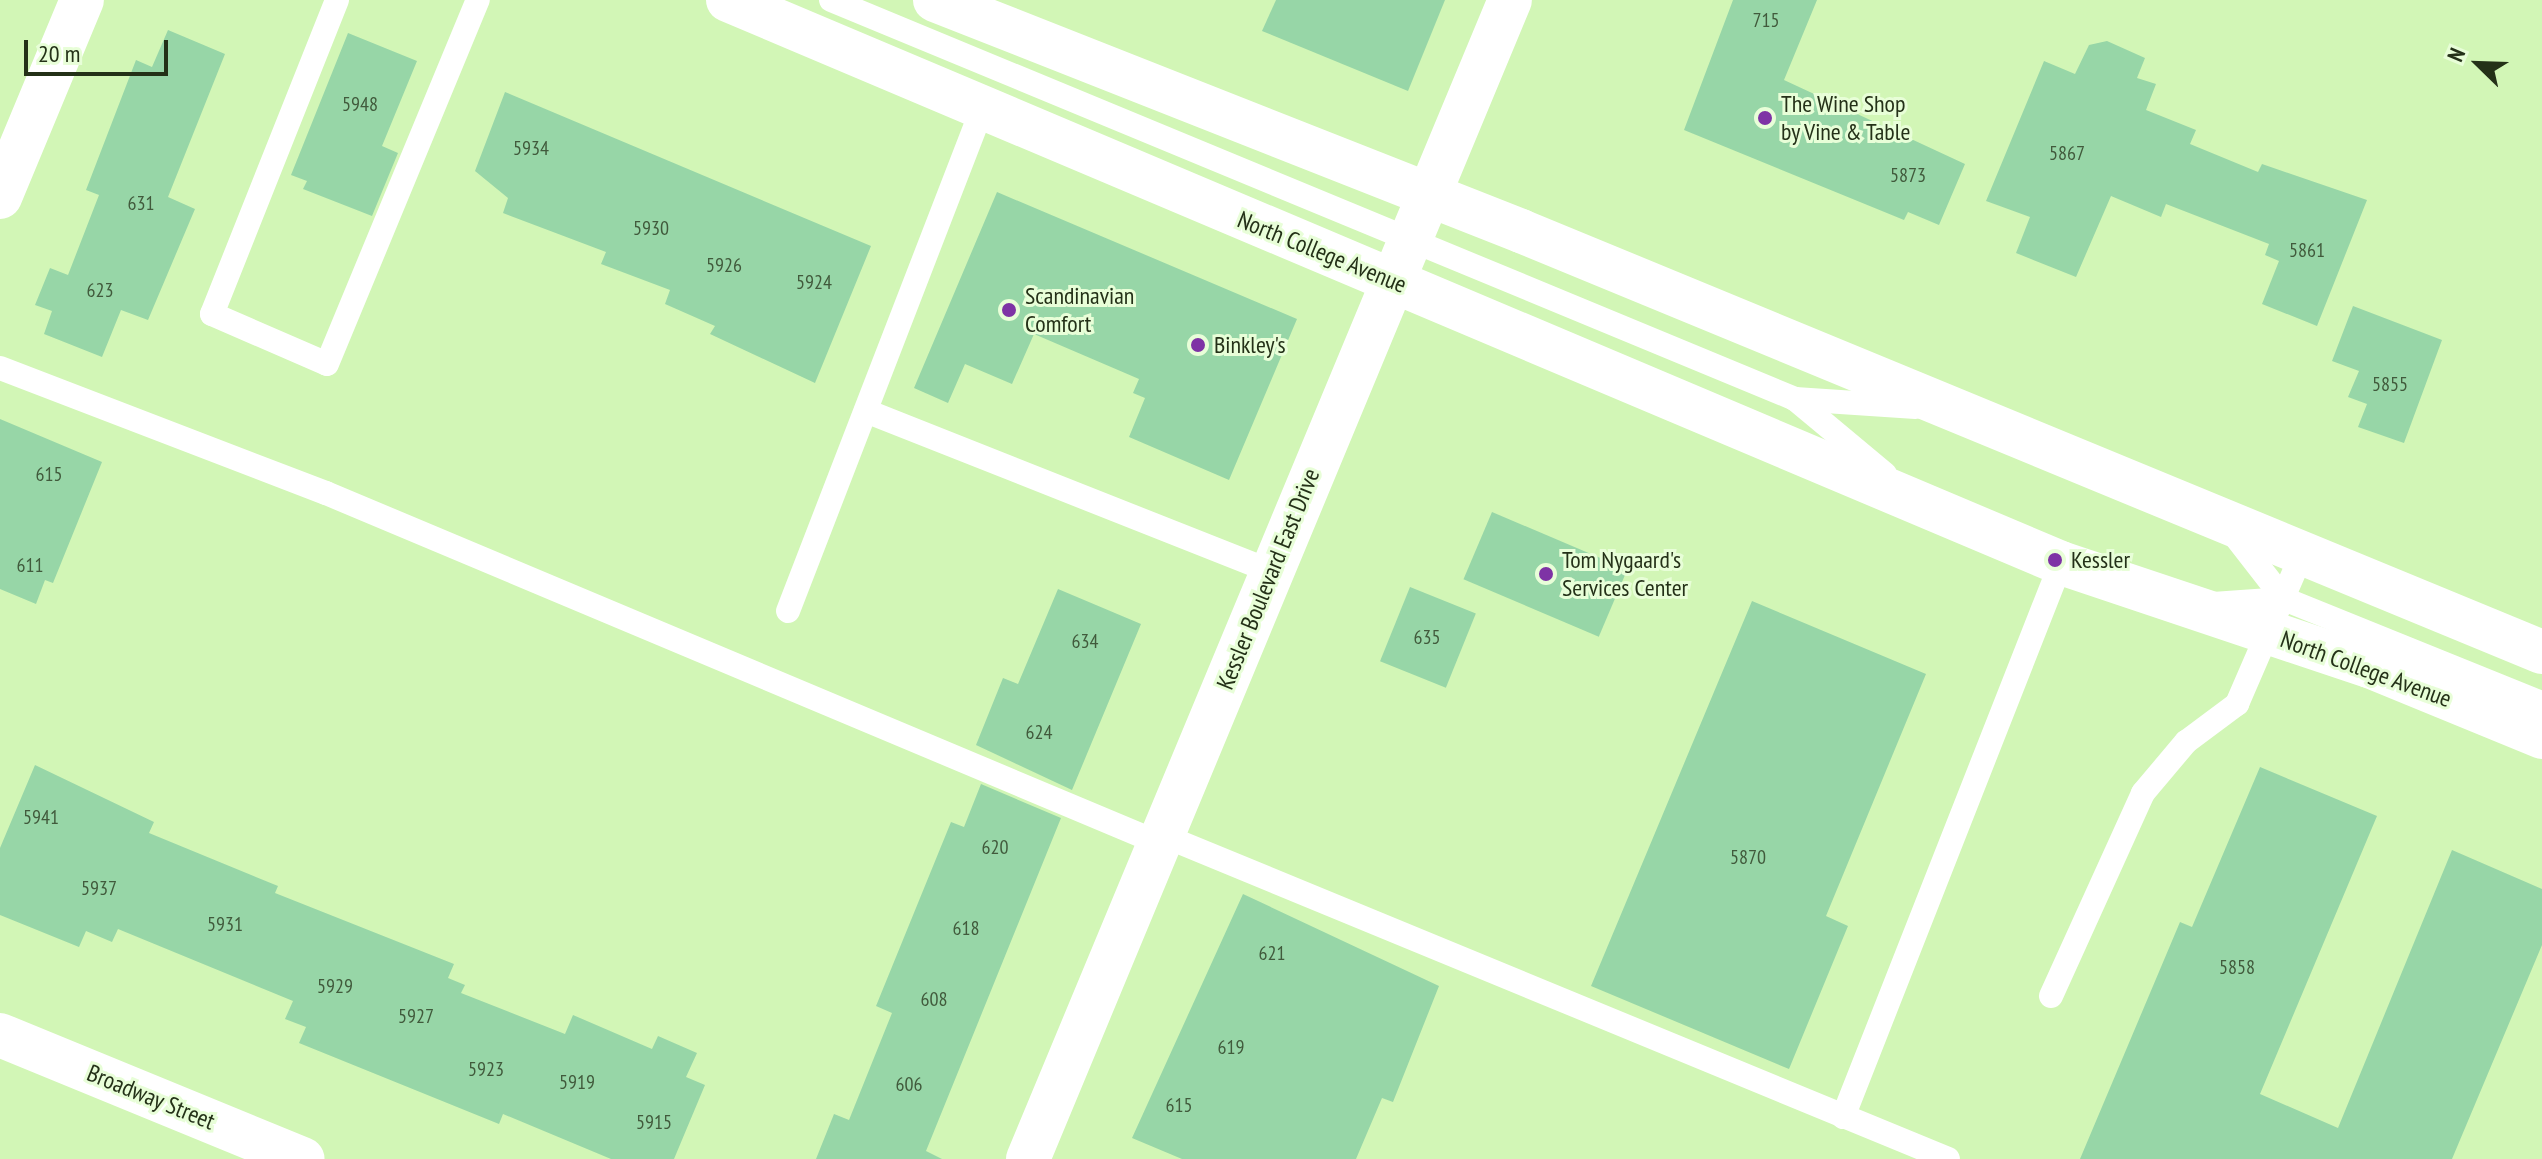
<!DOCTYPE html>
<html>
<head>
<meta charset="utf-8">
<style>
	body { margin:0 }
	#map { position:relative; width:2542px; height:1159px; overflow:hidden; background:#d2f6b6; font-family:"PT Sans Narrow",sans-serif }
	div>[style] { position:absolute }
	[style*='--x'] { left:calc(var(--x)*1px); top:calc(var(--y)*1px); width:calc(var(--w)*1px); rotate:calc(var(--a)*1deg) }
	.building>* { inset:0; background:#97d6a7; transform-origin:0 0 }
	.service>* { height:24px; margin:-12px; padding:0 12px; transform-origin:12px; border-radius:12px; background:#fff }
	.minor>* { height:44px; margin:-22px; padding:0 22px; transform-origin:22px; border-radius:22px; background:#fff }
	.secondary>* { height:44px; margin:-22px; padding:0 22px; transform-origin:22px; border-radius:22px; background:#fff }
	.primary>* { height:44px; margin:-22px; padding:0 22px; transform-origin:22px; border-radius:22px; background:#fff }
	.dots>* { width:22px; height:22px; translate:-50% -50%; box-sizing:border-box; border:4px solid #e8fed8; border-radius:50% }
	span { translate:-50% -50%; white-space:nowrap; text-align:center; line-height:1.15; -webkit-text-stroke:6px #e8fed8; paint-order:stroke }
	.number-label { font-size:20px; color:#415a3c }
	.number-label span { -webkit-text-stroke-width:0 }
	.poi-label { font-size:24px; color:#243118 }
	.left { translate:0 -50%; text-align:left }
	.street-label { font-size:24px; color:#243118 }
	.north { position:absolute; left:2438px; top:24px; width:80px; height:80px; -webkit-text-stroke:6px #e8fed8; paint-order:stroke; rotate:293deg; font-size:22px; font-weight:700; line-height:32px; text-align:center; color:#243118 }
	.north::after { content:''; display:block; margin:auto; width:28px; height:36px; background:#243118; clip-path:polygon(50% 0,100% 100%,50% 72%,0 100%) }
	.scale { position:absolute; left:24px; top:40px; width:144px; height:36px; box-sizing:border-box; border:4px solid #243118; border-top:0; padding-left:10px; font-size:24px; line-height:28px; white-space:nowrap; color:#243118; -webkit-text-stroke:6px #e8fed8; paint-order:stroke }
</style>
</head>
<body>
<div id="map">
	<div class="building">
		<i style="clip-path:polygon(1276px 0,1445px 0,1408px 91px,1262px 31px)"></i>
		<i style="clip-path:polygon(1733px 0,1817px 0,1784px 80px,1965px 164px,1939px 225px,1908px 212px,1904px 220px,1684px 130px)"></i>
		<i style="clip-path:polygon(168px 30px,225px 54px,168px 197px,195px 209px,148px 320px,121px 310px,102px 357px,44px 334px,52px 311px,35px 305px,50px 268px,68px 275px,99px 195px,86px 190px,136px 60px,152px 67px)"></i>
		<i style="clip-path:polygon(348px 33px,417px 61px,382px 146px,398px 153px,372px 216px,303px 189px,307px 181px,291px 175px)"></i>
		<i style="clip-path:polygon(2107px 41px,2145px 58px,2137px 78px,2156px 84px,2146px 110px,2196px 130px,2190px 144px,2258px 172px,2262px 164px,2367px 200px,2317px 326px,2262px 304px,2279px 261px,2265px 255px,2269px 244px,2166px 204px,2161px 217px,2111px 196px,2076px 277px,2016px 253px,2030px 217px,1986px 201px,2044px 61px,2075px 74px,2089px 45px)"></i>
		<i style="clip-path:polygon(505px 92px,871px 246px,815px 383px,710px 334px,715px 326px,665px 304px,670px 290px,601px 264px,606px 252px,503px 213px,508px 198px,475px 171px)"></i>
		<i style="clip-path:polygon(997px 192px,1297px 319px,1229px 480px,1129px 437px,1145px 398px,1133px 393px,1139px 379px,1034px 334px,1012px 384px,965px 364px,948px 403px,914px 388px)"></i>
		<i style="clip-path:polygon(2353px 306px,2442px 340px,2404px 443px,2358px 427px,2367px 404px,2348px 397px,2359px 371px,2332px 361px)"></i>
		<i style="clip-path:polygon(0 419px,102px 462px,53px 583px,45px 580px,36px 604px,0 589px)"></i>
		<i style="left:1492px;top:512px;width:147px;height:73px;rotate:23deg"></i>
		<i style="left:1410px;top:587px;width:71px;height:80px;rotate:22deg"></i>
		<i style="clip-path:polygon(1058px 589px,1141px 624px,1072px 790px,976px 745px,1003px 678px,1018px 684px)"></i>
		<i style="clip-path:polygon(1752px 601px,1926px 674px,1826px 916px,1848px 926px,1789px 1069px,1591px 986px)"></i>
		<i style="clip-path:polygon(35px 765px,154px 822px,149px 833px,278px 886px,275px 893px,454px 964px,448px 978px,465px 985px,461px 993px,565px 1034px,573px 1015px,652px 1049px,658px 1036px,697px 1053px,686px 1077px,705px 1085px,674px 1159px,611px 1159px,503px 1114px,499px 1124px,299px 1043px,306px 1027px,285px 1019px,293px 1001px,118px 929px,112px 942px,86px 931px,79px 947px,0 915px,0 848px)"></i>
		<i style="clip-path:polygon(2260px 767px,2377px 816px,2260px 1094px,2338px 1128px,2452px 850px,2542px 889px,2542px 945px,2452px 1159px,2080px 1159px,2180px 922px,2192px 927px)"></i>
		<i style="clip-path:polygon(981px 784px,1061px 818px,926px 1151px,942px 1159px,816px 1159px,834px 1114px,849px 1120px,892px 1013px,876px 1006px,951px 822px,964px 827px)"></i>
		<i style="clip-path:polygon(1243px 894px,1439px 986px,1393px 1102px,1382px 1098px,1356px 1159px,1182px 1159px,1132px 1138px)"></i>
	</div>
	<div class="service">
		<i style="--x:337;--y:0;--w:338;--a:111.7"></i>
		<i style="--x:212;--y:314;--w:125;--a:23.5"></i>
		<i style="--x:327;--y:364;--w:394;--a:-67.5"></i>
		<i style="--x:831;--y:0;--w:1043;--a:22.48"></i>
		<i style="--x:1795;--y:399;--w:117;--a:39.8"></i>
		<i style="--x:0;--y:368;--w:349;--a:21"></i>
		<i style="--x:326;--y:493;--w:904;--a:22.79"></i>
		<i style="--x:1795;--y:399;--w:121;--a:3.8"></i>
		<i style="--x:866;--y:411;--w:435;--a:21.6"></i>
		<i style="--x:2231;--y:531;--w:86;--a:52.1"></i>
		<i style="--x:2213;--y:604;--w:71;--a:-4"></i>
		<i style="--x:2284;--y:599;--w:278;--a:22"></i>
		<i style="--x:788;--y:611;--w:544;--a:-68.86"></i>
		<i style="--x:1162;--y:835;--w:850;--a:22.4"></i>
		<i style="--x:2051;--y:996;--w:223;--a:-65.6"></i>
		<i style="--x:2143;--y:793;--w:67;--a:-49.9"></i>
		<i style="--x:2186;--y:742;--w:64;--a:-36.7"></i>
		<i style="--x:2237;--y:704;--w:163;--a:-66.6"></i>
		<i style="--x:1843;--y:1117;--w:595;--a:-68.52"></i>
	</div>
	<div class="minor">
		<i style="--x:0;--y:197;--w:213;--a:-67.4"></i>
		<i style="--x:0;--y:1035;--w:327;--a:22.3"></i>
	</div>
	<div class="secondary">
		<i style="--x:728;--y:0;--w:1447;--a:22.9"></i>
		<i style="--x:2061;--y:563;--w:325;--a:18.5"></i>
		<i style="--x:2369;--y:666;--w:187;--a:22.3"></i>
		<i style="--x:935;--y:0;--w:630;--a:21.51"></i>
		<i style="--x:1521;--y:231;--w:1104;--a:22.41"></i>
	</div>
	<div class="primary">
		<i style="--x:1028;--y:1159;--w:1255;--a:-67.42"></i>
	</div>
	<div class="dots">
		<i style="left:1765px;top:118px;background:#7e33a5"></i>
		<i style="left:1009px;top:310px;background:#7e33a5"></i>
		<i style="left:1198px;top:345px;background:#7e33a5"></i>
		<i style="left:2055px;top:560px;background:#7e33a5"></i>
		<i style="left:1546px;top:574px;background:#7e33a5"></i>
	</div>
	<div class="number-label">
		<span style="left:1766px;top:20px">715</span>
		<span style="left:360px;top:104px">5948</span>
		<span style="left:531px;top:148px">5934</span>
		<span style="left:2067px;top:153px">5867</span>
		<span style="left:1908px;top:175px">5873</span>
		<span style="left:141px;top:203px">631</span>
		<span style="left:651px;top:228px">5930</span>
		<span style="left:2307px;top:250px">5861</span>
		<span style="left:724px;top:265px">5926</span>
		<span style="left:814px;top:282px">5924</span>
		<span style="left:100px;top:290px">623</span>
		<span style="left:2390px;top:384px">5855</span>
		<span style="left:49px;top:474px">615</span>
		<span style="left:30px;top:565px">611</span>
		<span style="left:1427px;top:637px">635</span>
		<span style="left:1085px;top:641px">634</span>
		<span style="left:1039px;top:732px">624</span>
		<span style="left:41px;top:817px">5941</span>
		<span style="left:995px;top:847px">620</span>
		<span style="left:1748px;top:857px">5870</span>
		<span style="left:99px;top:888px">5937</span>
		<span style="left:225px;top:924px">5931</span>
		<span style="left:966px;top:928px">618</span>
		<span style="left:1272px;top:953px">621</span>
		<span style="left:2237px;top:967px">5858</span>
		<span style="left:335px;top:986px">5929</span>
		<span style="left:934px;top:999px">608</span>
		<span style="left:416px;top:1016px">5927</span>
		<span style="left:1231px;top:1047px">619</span>
		<span style="left:486px;top:1069px">5923</span>
		<span style="left:577px;top:1082px">5919</span>
		<span style="left:909px;top:1084px">606</span>
		<span style="left:1179px;top:1105px">615</span>
		<span style="left:654px;top:1122px">5915</span>
	</div>
	<div class="poi-label">
		<span class="left" style="left:1781px;top:118px">The Wine Shop<br>by Vine &amp; Table</span>
		<span class="left" style="left:1025px;top:310px">Scandinavian<br>Comfort</span>
		<span class="left" style="left:1214px;top:345px">Binkley's</span>
		<span class="left" style="left:1562px;top:574px">Tom Nygaard's<br>Services Center</span>
		<span class="left" style="left:2071px;top:560px">Kessler</span>
	</div>
	<div class="street-label">
		<span style="left:1322px;top:252px;rotate:22deg">North College Avenue</span>
		<span style="left:1268px;top:579px;rotate:-68deg">Kessler Boulevard East Drive</span>
		<span style="left:2366px;top:669px;rotate:20deg">North College Avenue</span>
		<span style="left:151px;top:1097px;rotate:22deg">Broadway Street</span>
	</div>
	<div class="north">N</div>
	<div class="scale">20 m</div>
</div>
</body>
</html>
